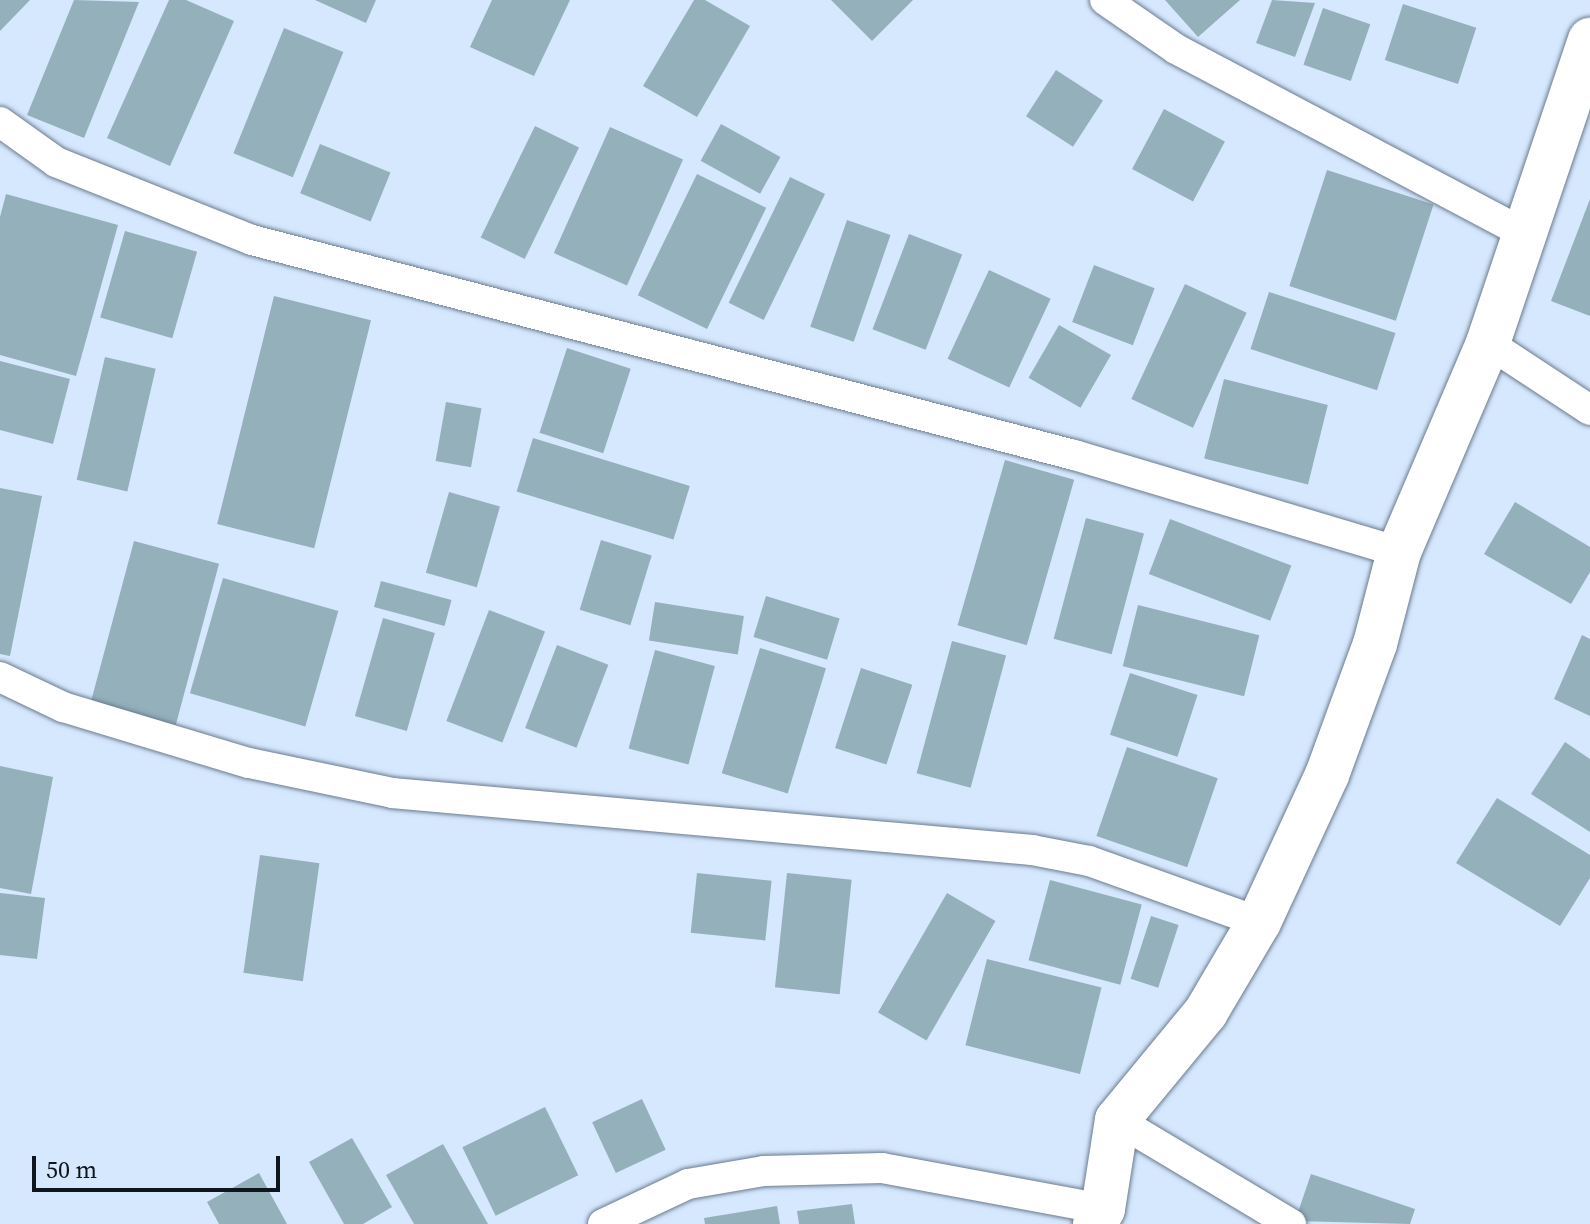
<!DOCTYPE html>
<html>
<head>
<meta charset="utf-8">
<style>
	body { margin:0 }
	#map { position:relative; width:1590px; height:1224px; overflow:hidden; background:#d6e8fe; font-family:"Source Serif 4",serif }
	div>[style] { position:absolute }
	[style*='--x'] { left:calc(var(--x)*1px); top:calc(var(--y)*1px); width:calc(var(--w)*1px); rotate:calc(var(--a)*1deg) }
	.building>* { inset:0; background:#94b0bb; transform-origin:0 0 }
	.roads { filter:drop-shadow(0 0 2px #6b7b8e) drop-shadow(0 0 2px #6b7b8e) }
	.street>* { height:30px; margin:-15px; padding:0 15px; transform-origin:15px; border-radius:15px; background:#fff }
	.secondary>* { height:44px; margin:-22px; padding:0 22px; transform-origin:22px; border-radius:22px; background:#fff }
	span { translate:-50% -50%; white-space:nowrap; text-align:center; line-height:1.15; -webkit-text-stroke:6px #d6e8fe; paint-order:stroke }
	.scale { position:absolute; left:32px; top:1156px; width:248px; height:36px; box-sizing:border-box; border:4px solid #0f151c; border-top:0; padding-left:10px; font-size:24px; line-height:28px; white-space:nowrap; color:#0f151c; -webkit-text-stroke:6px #d6e8fe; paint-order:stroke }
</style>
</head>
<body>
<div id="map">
	<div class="building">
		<i style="clip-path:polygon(0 0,30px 0,0 31px)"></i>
		<i style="clip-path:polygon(74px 0,139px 2px,84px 138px,27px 115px)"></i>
		<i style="clip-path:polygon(169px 0,186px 0,234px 21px,170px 166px,107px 138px)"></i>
		<i style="clip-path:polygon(315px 0,376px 0,366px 23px)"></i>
		<i style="clip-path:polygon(492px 0,570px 0,534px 76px,470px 47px)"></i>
		<i style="clip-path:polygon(694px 0,705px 0,750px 26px,697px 117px,643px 86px)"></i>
		<i style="clip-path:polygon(831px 0,913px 0,872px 41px)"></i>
		<i style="clip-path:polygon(1165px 0,1240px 0,1198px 37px)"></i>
		<i style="clip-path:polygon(1272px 0,1315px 3px,1295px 57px,1256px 43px)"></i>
		<i style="left:1403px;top:4px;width:77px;height:59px;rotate:18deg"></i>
		<i style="left:1323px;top:8px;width:50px;height:60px;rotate:19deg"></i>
		<i style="left:284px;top:28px;width:64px;height:135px;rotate:22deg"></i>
		<i style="left:1056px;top:70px;width:56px;height:55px;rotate:33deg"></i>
		<i style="left:1164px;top:109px;width:69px;height:68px;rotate:28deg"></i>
		<i style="left:721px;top:124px;width:68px;height:42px;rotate:29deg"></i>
		<i style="left:535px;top:126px;width:49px;height:124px;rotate:26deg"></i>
		<i style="left:610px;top:127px;width:80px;height:138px;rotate:24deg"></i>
		<i style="left:320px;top:144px;width:76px;height:53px;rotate:22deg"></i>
		<i style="left:1327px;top:170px;width:112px;height:122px;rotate:18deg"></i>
		<i style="left:697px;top:174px;width:77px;height:135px;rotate:26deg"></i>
		<i style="left:790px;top:177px;width:39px;height:140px;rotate:26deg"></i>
		<i style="clip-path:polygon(6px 194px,118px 225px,76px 376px,0 355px,0 217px)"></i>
		<i style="clip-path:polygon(1590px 199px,1590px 316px,1551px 301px)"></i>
		<i style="left:847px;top:220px;width:46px;height:113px;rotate:19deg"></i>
		<i style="left:125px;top:231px;width:75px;height:90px;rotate:16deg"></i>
		<i style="left:909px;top:234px;width:57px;height:102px;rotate:21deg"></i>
		<i style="left:1094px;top:265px;width:65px;height:61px;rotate:21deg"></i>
		<i style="left:989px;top:270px;width:68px;height:98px;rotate:25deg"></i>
		<i style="left:1185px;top:284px;width:68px;height:127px;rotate:25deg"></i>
		<i style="left:1269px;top:292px;width:133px;height:60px;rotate:18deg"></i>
		<i style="left:274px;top:296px;width:100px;height:235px;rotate:14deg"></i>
		<i style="left:1059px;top:325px;width:60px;height:61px;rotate:30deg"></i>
		<i style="left:567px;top:348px;width:67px;height:89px;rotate:18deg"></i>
		<i style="left:105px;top:357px;width:52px;height:126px;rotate:13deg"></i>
		<i style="clip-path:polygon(0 361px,70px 379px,53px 444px,0 430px)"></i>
		<i style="left:1224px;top:379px;width:107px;height:82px;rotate:14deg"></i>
		<i style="left:446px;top:402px;width:36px;height:60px;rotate:10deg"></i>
		<i style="left:533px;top:438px;width:164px;height:56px;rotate:17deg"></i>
		<i style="left:1005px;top:460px;width:72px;height:172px;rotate:16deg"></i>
		<i style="clip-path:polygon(0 488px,42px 496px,10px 656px,0 654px)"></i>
		<i style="left:449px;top:492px;width:53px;height:84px;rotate:16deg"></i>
		<i style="clip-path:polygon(1515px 502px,1590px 547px,1590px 572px,1571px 604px,1484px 554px)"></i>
		<i style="left:1086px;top:518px;width:60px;height:125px;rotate:15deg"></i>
		<i style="left:1170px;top:519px;width:130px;height:59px;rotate:21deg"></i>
		<i style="left:601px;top:540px;width:53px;height:73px;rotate:17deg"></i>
		<i style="left:134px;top:541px;width:88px;height:167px;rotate:15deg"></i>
		<i style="left:223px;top:578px;width:120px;height:120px;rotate:16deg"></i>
		<i style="left:381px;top:581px;width:73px;height:27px;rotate:15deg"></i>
		<i style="left:766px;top:596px;width:77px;height:43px;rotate:17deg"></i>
		<i style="left:655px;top:602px;width:90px;height:39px;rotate:9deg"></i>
		<i style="left:1138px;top:605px;width:125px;height:63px;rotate:14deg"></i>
		<i style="left:489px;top:610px;width:60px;height:119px;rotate:21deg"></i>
		<i style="left:383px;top:618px;width:54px;height:102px;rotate:16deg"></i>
		<i style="clip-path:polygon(1582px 635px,1590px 639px,1590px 716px,1554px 699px)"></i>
		<i style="left:952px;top:641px;width:56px;height:137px;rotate:15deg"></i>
		<i style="left:557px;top:645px;width:55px;height:89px;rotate:21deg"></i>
		<i style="left:760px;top:648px;width:69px;height:131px;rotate:17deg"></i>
		<i style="left:655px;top:650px;width:62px;height:102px;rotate:15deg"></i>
		<i style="left:861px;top:668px;width:54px;height:84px;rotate:18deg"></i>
		<i style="left:1130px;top:673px;width:71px;height:65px;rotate:18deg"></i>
		<i style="clip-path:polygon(1565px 742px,1590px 759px,1590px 832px,1531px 794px)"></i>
		<i style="left:1127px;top:747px;width:96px;height:94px;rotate:19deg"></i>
		<i style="clip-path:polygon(0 766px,53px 777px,31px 894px,0 888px)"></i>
		<i style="clip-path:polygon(1497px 798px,1590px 855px,1590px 878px,1560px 926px,1456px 863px)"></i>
		<i style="left:260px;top:855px;width:60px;height:119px;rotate:8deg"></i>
		<i style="left:697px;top:873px;width:75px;height:60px;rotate:6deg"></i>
		<i style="left:787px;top:873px;width:65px;height:115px;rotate:6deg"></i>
		<i style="left:1050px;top:880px;width:95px;height:83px;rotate:15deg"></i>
		<i style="clip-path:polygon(0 893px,45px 898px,37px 959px,0 955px)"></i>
		<i style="left:947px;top:893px;width:56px;height:138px;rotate:30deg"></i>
		<i style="left:1151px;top:916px;width:29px;height:66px;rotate:18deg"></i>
		<i style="left:987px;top:959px;width:118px;height:89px;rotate:14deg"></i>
		<i style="left:642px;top:1099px;width:56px;height:55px;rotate:65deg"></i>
		<i style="left:545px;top:1107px;width:76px;height:92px;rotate:64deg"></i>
		<i style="clip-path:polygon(352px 1138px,392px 1207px,363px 1224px,344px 1224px,309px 1162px)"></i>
		<i style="clip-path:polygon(443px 1144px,488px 1224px,414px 1224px,386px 1175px)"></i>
		<i style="clip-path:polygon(259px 1173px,287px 1224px,219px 1224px,207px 1202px)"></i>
		<i style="clip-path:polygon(1311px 1174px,1415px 1209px,1410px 1224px,1295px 1221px)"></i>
		<i style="clip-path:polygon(852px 1204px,855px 1224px,799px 1224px,797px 1211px)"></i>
		<i style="clip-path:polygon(777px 1206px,780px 1224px,705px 1224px,704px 1218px)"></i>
	</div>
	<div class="roads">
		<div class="street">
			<i style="--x:1105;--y:0;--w:86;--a:34.6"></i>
			<i style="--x:1176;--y:49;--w:391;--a:27.9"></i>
			<i style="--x:0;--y:122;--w:69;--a:35.5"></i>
			<i style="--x:56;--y:162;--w:211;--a:21.7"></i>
			<i style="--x:252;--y:240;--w:850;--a:14.66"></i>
			<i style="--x:1074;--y:455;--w:339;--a:16.6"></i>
			<i style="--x:1488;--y:343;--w:122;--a:33.3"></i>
			<i style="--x:0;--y:677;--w:70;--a:25.5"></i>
			<i style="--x:63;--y:707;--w:194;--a:16.8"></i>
			<i style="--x:249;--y:763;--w:146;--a:11.8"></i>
			<i style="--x:392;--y:793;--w:643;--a:5.09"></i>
			<i style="--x:1032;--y:850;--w:58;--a:10.9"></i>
			<i style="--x:1089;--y:861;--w:181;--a:19.7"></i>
			<i style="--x:1117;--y:1120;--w:203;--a:30.9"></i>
			<i style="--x:603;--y:1224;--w:94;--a:-25.2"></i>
			<i style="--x:688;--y:1184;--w:77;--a:-9.7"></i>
			<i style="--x:764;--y:1171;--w:118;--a:-1.5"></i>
			<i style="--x:882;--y:1168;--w:225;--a:10.5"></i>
		</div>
		<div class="secondary">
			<i style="--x:1095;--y:1224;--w:17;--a:-62"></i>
			<i style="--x:1103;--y:1209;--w:90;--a:-81.1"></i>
			<i style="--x:1117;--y:1120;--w:140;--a:-50.5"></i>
			<i style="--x:1206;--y:1012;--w:104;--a:-59.5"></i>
			<i style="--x:1259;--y:922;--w:162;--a:-65.2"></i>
			<i style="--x:1327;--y:775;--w:140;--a:-69.9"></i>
			<i style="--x:1375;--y:644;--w:95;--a:-75.4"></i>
			<i style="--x:1399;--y:552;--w:227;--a:-66.9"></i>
			<i style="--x:1488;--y:343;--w:320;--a:-71.4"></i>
		</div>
	</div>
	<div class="scale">50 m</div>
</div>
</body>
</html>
